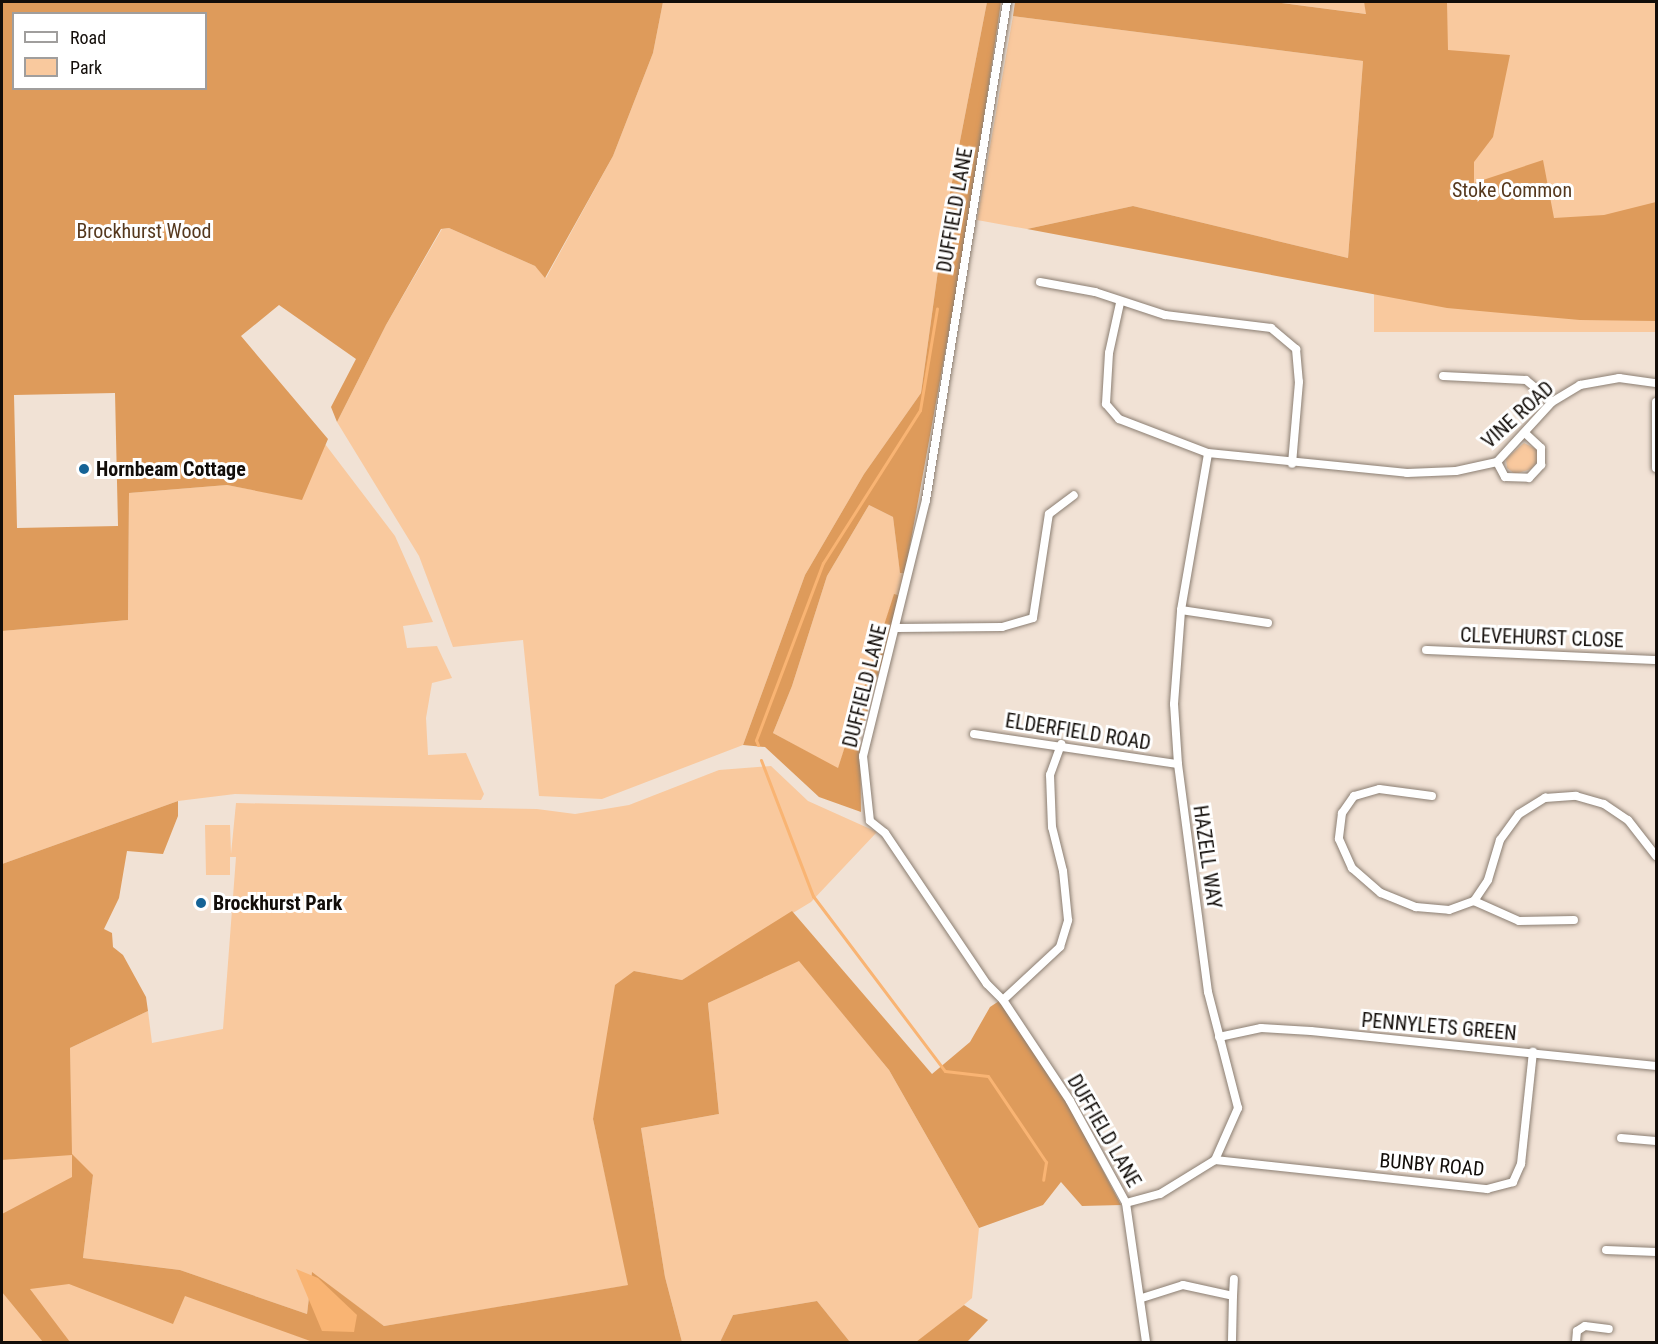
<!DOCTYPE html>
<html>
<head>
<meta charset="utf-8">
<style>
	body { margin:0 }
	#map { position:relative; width:1658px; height:1344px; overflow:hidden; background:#f1e2d5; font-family:"Roboto Condensed",sans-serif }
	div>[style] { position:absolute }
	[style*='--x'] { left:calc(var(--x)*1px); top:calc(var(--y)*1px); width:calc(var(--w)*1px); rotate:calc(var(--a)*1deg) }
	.green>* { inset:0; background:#f9c99e; transform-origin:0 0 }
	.forest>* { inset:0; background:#de9b5b }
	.water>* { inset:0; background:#f9b473 }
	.stream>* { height:3px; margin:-1.5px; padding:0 1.5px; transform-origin:1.5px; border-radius:1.5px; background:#f9b473 }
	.roads { filter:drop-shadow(0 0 2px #8b7e72) drop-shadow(0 0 2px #8b7e72) }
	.street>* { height:8px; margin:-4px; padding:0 4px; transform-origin:4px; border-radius:4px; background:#fff }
	.dots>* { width:16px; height:16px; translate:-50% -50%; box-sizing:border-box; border:3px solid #fff; border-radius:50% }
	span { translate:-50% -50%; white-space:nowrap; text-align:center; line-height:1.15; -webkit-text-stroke:6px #fff; paint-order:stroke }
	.park-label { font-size:20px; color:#55381d }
	.street-label { font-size:20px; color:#120d09 }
	.poi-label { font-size:20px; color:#120d09; font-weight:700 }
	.left { translate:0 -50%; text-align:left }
	.frame { position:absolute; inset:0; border:3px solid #120d09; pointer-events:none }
	.legend { position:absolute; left:12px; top:12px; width:195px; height:78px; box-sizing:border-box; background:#fff; border:2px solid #a09e9d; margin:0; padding:8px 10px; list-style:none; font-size:18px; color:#120d09 }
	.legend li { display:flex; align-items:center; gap:12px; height:30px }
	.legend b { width:30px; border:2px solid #a09e9d }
</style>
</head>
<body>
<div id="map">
	<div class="green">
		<i style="clip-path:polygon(663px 2px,987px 2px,946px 213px,921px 393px,864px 474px,805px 575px,743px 745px,602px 799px,539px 796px,523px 640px,453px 647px,419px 556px,337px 422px,386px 325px,442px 229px,449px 228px,535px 266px,546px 278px,613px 156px,653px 53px)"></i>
		<i style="clip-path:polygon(1274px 2px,1364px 2px,1367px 14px)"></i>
		<i style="left:1374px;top:2px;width:282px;height:330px"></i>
		<i style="clip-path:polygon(1013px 16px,1363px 61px,1348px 258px,1133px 206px,1027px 229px,977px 220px)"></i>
		<i style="clip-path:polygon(1524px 443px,1538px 450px,1537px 462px,1531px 469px,1515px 474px,1507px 468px,1506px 459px)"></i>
		<i style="clip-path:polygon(325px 444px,395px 536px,433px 622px,403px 626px,407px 648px,437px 646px,452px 678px,432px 683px,426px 718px,428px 755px,466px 753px,484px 794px,481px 800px,235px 794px,178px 801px,2px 864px,2px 631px,128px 620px,129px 493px,227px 485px,301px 499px)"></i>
		<i style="clip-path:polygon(869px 505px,893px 517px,900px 572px,905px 573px,901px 596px,894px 595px,838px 769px,773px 733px,792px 686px,827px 576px)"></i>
		<i style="clip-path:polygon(771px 766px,808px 801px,877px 832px,811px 902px,682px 980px,634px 971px,593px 1119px,629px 1285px,384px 1326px,312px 1273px,307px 1314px,180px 1270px,83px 1258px,93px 1175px,79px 1208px,67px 1273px,172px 1286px,323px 1342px,2px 1342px,2px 1160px,71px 1154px,70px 1048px,148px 1011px,152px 1043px,223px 1029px,236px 857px,230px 857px,230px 875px,206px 875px,205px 825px,230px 825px,231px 854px,236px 803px,537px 809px,575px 814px,629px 805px,719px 770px)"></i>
		<i style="clip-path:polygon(799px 960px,889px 1070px,979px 1228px,972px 1298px,920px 1342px,850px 1342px,817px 1301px,733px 1315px,720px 1342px,682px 1342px,665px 1277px,641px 1128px,719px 1114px,708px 1003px)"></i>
	</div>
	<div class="forest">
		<i style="clip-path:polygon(evenodd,2px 2px,663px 2px,653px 53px,613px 156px,545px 278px,535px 266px,449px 228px,441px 229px,386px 325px,337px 422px,331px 407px,356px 359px,279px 305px,241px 336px,328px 439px,302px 500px,227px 485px,129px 493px,128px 620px,2px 631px,2px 2px,14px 14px,206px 14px,206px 88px,14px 88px,14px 14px,2px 2px,115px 393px,118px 526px,17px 528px,14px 395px,115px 393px)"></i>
		<i style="clip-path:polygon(987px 2px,1001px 2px,967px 232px,905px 573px,900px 573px,893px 517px,869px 505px,827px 576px,792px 686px,773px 733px,838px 768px,894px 594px,901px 596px,860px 738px,861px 812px,819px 797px,765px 747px,743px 745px,805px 575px,864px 474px,921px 393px,946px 213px)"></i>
		<i style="clip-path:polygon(1015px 2px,1274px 2px,1366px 14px,1364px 2px,1447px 2px,1448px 50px,1510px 55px,1493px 137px,1474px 162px,1474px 183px,1543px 160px,1554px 218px,1604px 215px,1656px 202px,1656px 321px,1580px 320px,1447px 308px,1027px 229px,1133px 206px,1348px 258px,1363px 61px,1013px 16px)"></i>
		<i style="clip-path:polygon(178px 801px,178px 816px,163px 854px,127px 851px,119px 898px,104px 929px,112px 933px,113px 947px,123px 955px,146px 997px,148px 1011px,70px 1048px,72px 1154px,93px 1175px,83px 1258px,180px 1270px,307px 1314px,312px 1272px,384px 1326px,628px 1285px,593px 1119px,615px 985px,634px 971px,682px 980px,792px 911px,932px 1074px,970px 1042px,990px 1007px,999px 1001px,1067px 1102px,1121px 1205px,1082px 1206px,1061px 1182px,1043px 1205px,979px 1228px,889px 1070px,799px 961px,708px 1003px,719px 1114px,641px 1128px,665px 1277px,682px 1342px,313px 1342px,185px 1296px,173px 1324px,69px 1284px,30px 1289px,70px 1342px,43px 1342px,2px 1292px,2px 1214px,72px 1177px,72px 1155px,2px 1160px,2px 864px)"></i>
		<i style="clip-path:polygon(817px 1301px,850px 1342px,720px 1342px,733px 1315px)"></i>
		<i style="clip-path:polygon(964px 1305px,988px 1320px,967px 1342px,916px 1342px)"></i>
	</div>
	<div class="water">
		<i style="clip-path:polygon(296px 1269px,318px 1278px,357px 1315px,354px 1332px,322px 1331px)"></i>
	</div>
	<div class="stream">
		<i style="--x:758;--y:745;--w:5;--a:-112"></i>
		<i style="--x:756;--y:740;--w:189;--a:-69.3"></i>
		<i style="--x:823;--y:563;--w:181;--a:-57.6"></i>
		<i style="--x:920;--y:410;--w:103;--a:-80.5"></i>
		<i style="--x:761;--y:760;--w:146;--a:69.1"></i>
		<i style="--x:813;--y:896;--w:219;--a:53"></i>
		<i style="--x:945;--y:1071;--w:43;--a:6.6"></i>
		<i style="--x:988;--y:1076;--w:104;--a:56"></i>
		<i style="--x:1046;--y:1162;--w:18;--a:99"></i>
	</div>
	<div class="roads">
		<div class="street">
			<i style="--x:1007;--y:2;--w:505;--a:99.24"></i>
			<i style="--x:926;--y:500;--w:264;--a:103.8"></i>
			<i style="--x:863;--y:756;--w:65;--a:83.9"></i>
			<i style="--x:870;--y:821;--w:19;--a:39"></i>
			<i style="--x:885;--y:833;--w:182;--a:56"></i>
			<i style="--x:987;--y:984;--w:23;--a:45"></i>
			<i style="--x:1003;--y:1000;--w:121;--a:56.4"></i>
			<i style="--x:1070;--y:1101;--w:116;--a:61.2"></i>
			<i style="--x:1126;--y:1203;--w:140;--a:81.8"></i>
			<i style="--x:1040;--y:282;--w:56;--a:10.3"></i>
			<i style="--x:1095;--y:292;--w:74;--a:18.2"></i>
			<i style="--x:1165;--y:315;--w:107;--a:7"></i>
			<i style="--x:1271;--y:328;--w:33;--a:40"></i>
			<i style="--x:1296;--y:349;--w:33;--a:85"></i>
			<i style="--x:1299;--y:382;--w:82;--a:94.9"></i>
			<i style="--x:1120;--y:303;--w:51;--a:102.4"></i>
			<i style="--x:1109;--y:353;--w:51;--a:93.4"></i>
			<i style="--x:1106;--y:404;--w:20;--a:49"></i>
			<i style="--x:1119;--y:419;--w:95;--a:20.9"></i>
			<i style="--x:1208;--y:453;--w:200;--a:5.7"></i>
			<i style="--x:1407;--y:473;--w:49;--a:-2.3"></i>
			<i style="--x:1456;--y:471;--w:42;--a:-12.4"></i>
			<i style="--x:1497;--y:462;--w:81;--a:-47.5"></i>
			<i style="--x:1552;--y:402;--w:33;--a:-31"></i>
			<i style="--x:1580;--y:385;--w:40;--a:-10"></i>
			<i style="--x:1619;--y:378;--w:37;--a:8"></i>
			<i style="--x:1443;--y:376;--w:83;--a:2.8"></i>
			<i style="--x:1526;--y:380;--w:34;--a:40"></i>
			<i style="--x:1656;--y:402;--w:66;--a:90"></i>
			<i style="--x:1497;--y:462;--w:17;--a:62"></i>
			<i style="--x:1505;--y:477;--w:24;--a:2"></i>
			<i style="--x:1529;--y:478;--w:18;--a:-47"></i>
			<i style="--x:1541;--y:465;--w:17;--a:-90"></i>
			<i style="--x:1541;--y:448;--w:21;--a:-137"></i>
			<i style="--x:1181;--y:610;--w:88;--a:8.5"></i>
			<i style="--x:897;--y:628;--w:105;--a:-0.5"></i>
			<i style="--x:1002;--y:627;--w:32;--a:-16"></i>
			<i style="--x:1033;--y:618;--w:105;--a:-81.3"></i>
			<i style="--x:1049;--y:514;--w:31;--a:-37"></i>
			<i style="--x:1426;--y:650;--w:230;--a:2.5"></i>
			<i style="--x:974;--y:734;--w:206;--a:8.4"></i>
			<i style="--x:1432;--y:796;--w:53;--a:-172.5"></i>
			<i style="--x:1379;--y:789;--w:26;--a:164"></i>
			<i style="--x:1354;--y:796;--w:21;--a:125"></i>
			<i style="--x:1342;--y:813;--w:26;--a:97"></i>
			<i style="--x:1339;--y:839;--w:32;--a:66"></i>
			<i style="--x:1352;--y:868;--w:38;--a:41"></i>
			<i style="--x:1381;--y:893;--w:38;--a:22"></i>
			<i style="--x:1416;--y:907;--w:33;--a:5"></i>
			<i style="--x:1449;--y:910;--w:27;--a:-20"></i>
			<i style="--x:1474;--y:901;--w:25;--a:-56"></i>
			<i style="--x:1488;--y:880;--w:42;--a:-73.3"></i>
			<i style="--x:1500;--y:840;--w:32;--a:-54"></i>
			<i style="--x:1519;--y:814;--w:31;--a:-32"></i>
			<i style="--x:1545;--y:798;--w:31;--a:-4"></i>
			<i style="--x:1576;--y:796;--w:29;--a:16"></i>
			<i style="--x:1604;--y:804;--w:29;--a:34"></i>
			<i style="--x:1628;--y:820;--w:46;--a:52.1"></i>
			<i style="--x:1474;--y:901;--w:49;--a:24"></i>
			<i style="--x:1519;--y:921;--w:55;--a:-1"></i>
			<i style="--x:1003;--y:1000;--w:78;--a:-42.9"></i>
			<i style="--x:1060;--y:947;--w:28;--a:-73"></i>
			<i style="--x:1068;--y:920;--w:49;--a:-95.8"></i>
			<i style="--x:1063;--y:871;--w:45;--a:-104"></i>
			<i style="--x:1052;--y:827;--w:52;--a:-92.2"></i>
			<i style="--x:1050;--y:775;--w:33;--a:-70"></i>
			<i style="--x:1219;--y:1037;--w:43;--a:-12.1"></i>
			<i style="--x:1261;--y:1028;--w:50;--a:3.4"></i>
			<i style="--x:1311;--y:1031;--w:347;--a:5.8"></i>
			<i style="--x:1621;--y:1138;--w:35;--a:5"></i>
			<i style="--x:1215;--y:1160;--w:274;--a:6.1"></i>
			<i style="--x:1487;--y:1189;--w:27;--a:-15"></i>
			<i style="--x:1513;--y:1182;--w:20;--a:-66"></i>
			<i style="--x:1521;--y:1164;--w:113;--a:-83.9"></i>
			<i style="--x:1126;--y:1203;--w:35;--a:-15"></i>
			<i style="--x:1160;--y:1194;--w:65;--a:-31.7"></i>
			<i style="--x:1215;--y:1160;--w:57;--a:-66.1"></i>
			<i style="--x:1238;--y:1108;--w:120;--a:-104.5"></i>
			<i style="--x:1208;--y:992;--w:230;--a:-97.5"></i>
			<i style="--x:1178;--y:764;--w:60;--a:-93.8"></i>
			<i style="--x:1174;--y:704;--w:94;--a:-85.7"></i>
			<i style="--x:1181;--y:610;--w:159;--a:-80.2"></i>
			<i style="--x:1606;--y:1250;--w:50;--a:2.3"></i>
			<i style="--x:1233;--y:1296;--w:17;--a:-87"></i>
			<i style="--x:1142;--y:1298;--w:43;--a:-17.6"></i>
			<i style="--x:1183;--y:1285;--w:51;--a:12.4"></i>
			<i style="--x:1233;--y:1296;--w:45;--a:91.3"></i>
			<i style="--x:1576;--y:1342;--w:11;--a:-85"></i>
			<i style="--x:1577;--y:1331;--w:9;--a:-32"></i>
			<i style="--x:1585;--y:1326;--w:24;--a:7"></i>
		</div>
	</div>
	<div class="dots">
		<i style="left:84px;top:469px;background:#156396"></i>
		<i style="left:201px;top:903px;background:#156396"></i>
	</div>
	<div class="park-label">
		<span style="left:1512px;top:190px">Stoke Common</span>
		<span style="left:144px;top:231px">Brockhurst Wood</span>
	</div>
	<div class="street-label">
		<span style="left:955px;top:210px;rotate:-80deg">DUFFIELD LANE</span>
		<span style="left:1518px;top:415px;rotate:-42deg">VINE ROAD</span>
		<span style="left:1542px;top:638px;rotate:2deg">CLEVEHURST CLOSE</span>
		<span style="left:865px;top:686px;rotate:-76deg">DUFFIELD LANE</span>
		<span style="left:1078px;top:732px;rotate:9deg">ELDERFIELD ROAD</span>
		<span style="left:1207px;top:857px;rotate:82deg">HAZELL WAY</span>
		<span style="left:1439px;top:1027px;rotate:5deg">PENNYLETS GREEN</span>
		<span style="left:1104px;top:1131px;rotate:60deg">DUFFIELD LANE</span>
		<span style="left:1432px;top:1165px;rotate:5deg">BUNBY ROAD</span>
	</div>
	<div class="poi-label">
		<span class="left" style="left:96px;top:469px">Hornbeam Cottage</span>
		<span class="left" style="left:213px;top:903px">Brockhurst Park</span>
	</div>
	<div class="frame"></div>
	<ul class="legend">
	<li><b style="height:8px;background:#fff"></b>Road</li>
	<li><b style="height:16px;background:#f9c99e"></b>Park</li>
	</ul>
</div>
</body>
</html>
